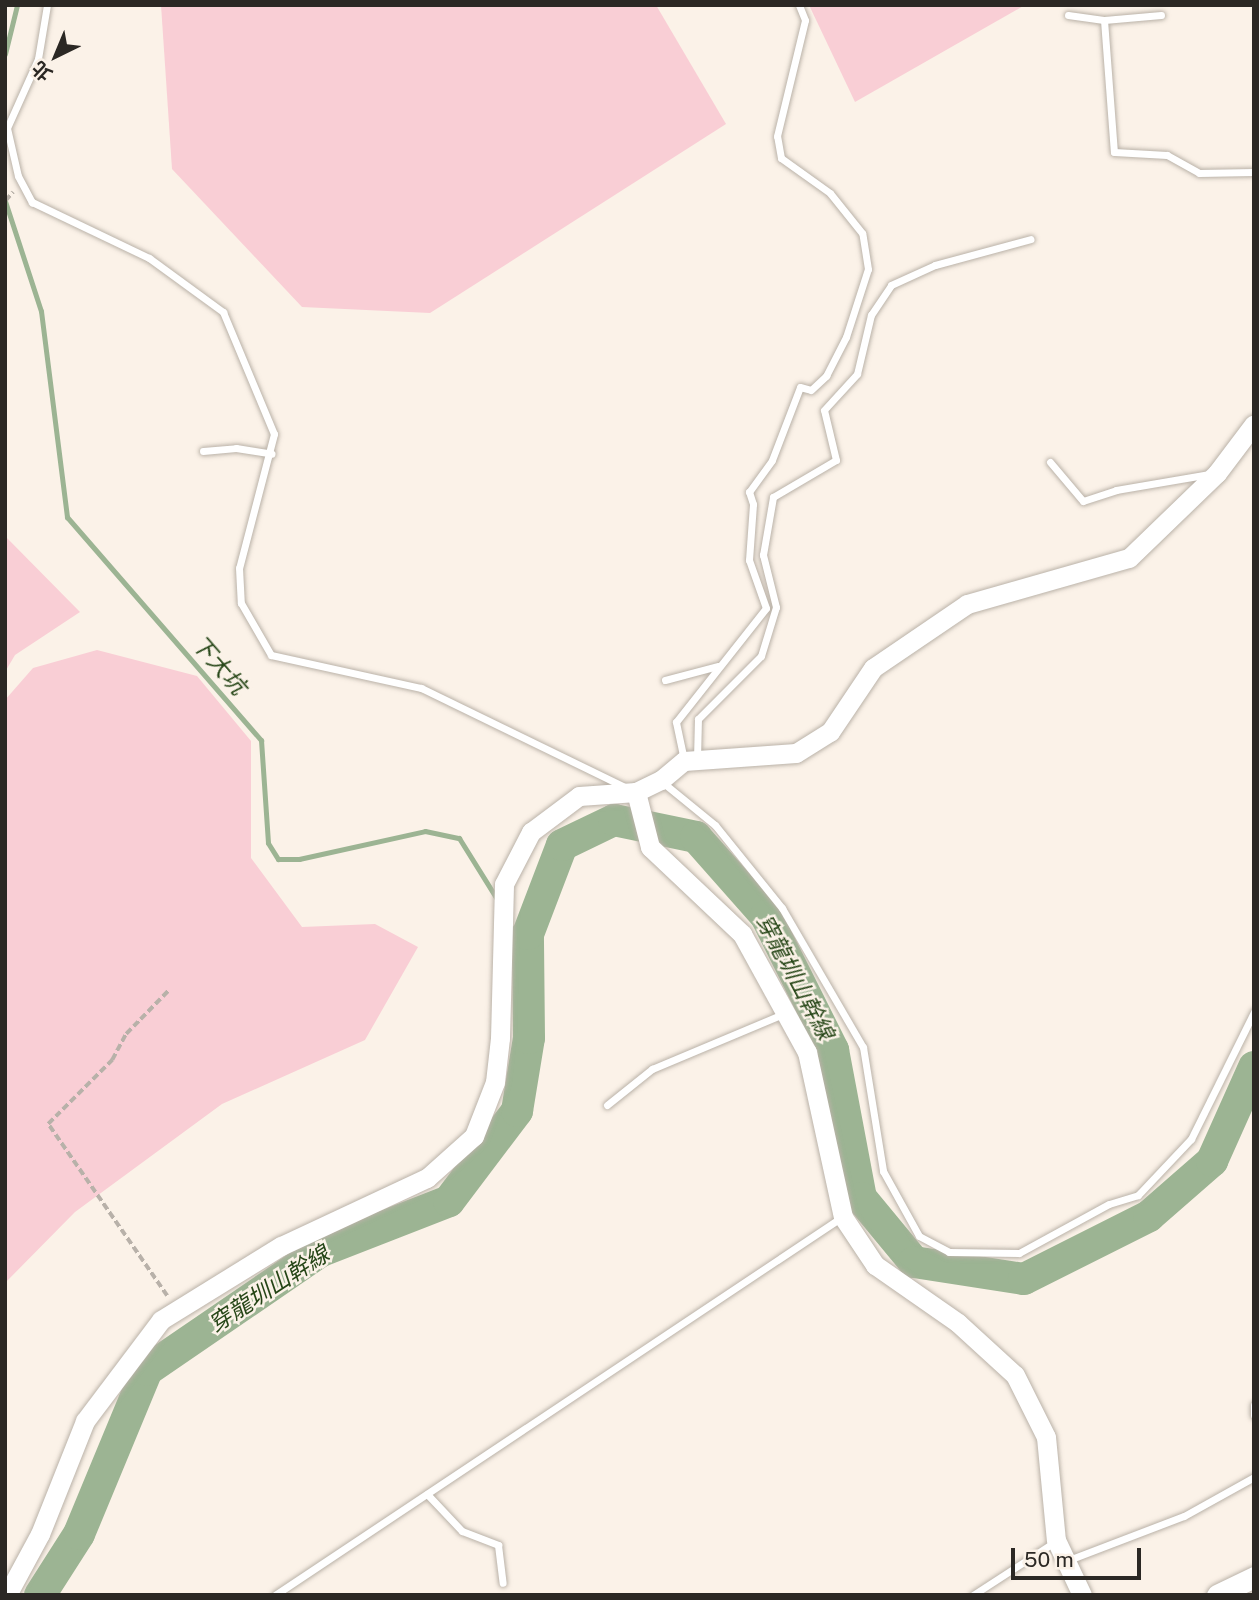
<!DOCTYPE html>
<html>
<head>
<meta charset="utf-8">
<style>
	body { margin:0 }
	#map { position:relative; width:1259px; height:1600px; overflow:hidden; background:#fbf2e8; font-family:"Public Sans","Noto Sans TC",sans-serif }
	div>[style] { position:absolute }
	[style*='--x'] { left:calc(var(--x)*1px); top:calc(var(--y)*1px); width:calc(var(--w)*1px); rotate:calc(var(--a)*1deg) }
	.green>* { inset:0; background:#f9ced5 }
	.stream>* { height:5px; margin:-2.5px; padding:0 2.5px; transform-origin:2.5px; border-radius:2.5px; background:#9cb493 }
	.river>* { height:32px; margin:-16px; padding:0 16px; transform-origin:16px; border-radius:16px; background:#9cb493 }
	.path>* { height:3.5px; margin-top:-1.75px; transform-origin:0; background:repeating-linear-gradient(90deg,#b8b1a9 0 7px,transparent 0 10.5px) }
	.roads { filter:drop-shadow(0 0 2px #bab2a8) drop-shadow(0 0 2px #bab2a8) }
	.service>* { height:7px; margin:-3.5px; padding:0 3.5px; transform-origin:3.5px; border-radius:3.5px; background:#fff }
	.tertiary>* { height:19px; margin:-9.5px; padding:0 9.5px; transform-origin:9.5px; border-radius:9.5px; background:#fff }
	.secondary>* { height:21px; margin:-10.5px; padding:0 10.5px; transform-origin:10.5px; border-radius:10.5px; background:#fff }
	span { translate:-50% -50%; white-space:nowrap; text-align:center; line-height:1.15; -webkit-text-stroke:5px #fbf2e8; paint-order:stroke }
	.water-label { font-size:23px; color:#254516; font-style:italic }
	.frame { position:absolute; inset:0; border:7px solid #2b2824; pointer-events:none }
	.north { position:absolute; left:21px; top:21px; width:70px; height:70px; -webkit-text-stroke:5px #fbf2e8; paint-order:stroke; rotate:223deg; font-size:19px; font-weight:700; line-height:28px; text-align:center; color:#2b2824 }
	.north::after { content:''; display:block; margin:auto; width:24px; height:32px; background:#2b2824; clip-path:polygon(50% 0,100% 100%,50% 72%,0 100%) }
	.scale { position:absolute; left:1011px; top:1548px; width:130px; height:32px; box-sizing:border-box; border:4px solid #2b2824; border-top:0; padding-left:9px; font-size:21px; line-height:24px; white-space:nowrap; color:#2b2824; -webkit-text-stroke:5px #fbf2e8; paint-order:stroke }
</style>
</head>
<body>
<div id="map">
	<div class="green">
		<i style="clip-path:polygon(161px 5px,656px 5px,726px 124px,430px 313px,302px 307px,172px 169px)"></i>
		<i style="clip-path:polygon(809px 5px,1025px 5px,855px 102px)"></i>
		<i style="clip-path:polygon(5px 536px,80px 612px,15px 655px,5px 672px)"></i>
		<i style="clip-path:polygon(97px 650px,197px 676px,251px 741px,251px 858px,302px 927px,375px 924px,418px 947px,365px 1040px,222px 1104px,75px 1212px,5px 1283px,5px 700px,33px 668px)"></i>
	</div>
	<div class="stream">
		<i style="--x:5;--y:54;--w:50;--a:-76.2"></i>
		<i style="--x:5;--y:201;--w:116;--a:71.9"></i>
		<i style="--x:41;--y:311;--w:208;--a:82.8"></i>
		<i style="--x:67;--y:517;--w:296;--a:49"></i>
		<i style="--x:261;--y:740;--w:103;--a:86.1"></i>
		<i style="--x:268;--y:843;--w:19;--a:58"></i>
		<i style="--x:278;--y:859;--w:21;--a:0"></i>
		<i style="--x:299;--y:859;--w:129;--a:-12.5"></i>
		<i style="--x:425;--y:831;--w:35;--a:12"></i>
		<i style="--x:459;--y:838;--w:72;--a:58.1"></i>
		<i style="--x:509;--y:923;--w:43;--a:64"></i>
	</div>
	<div class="river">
		<i style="--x:40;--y:1595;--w:72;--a:-57.4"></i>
		<i style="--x:79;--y:1534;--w:178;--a:-67.5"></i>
		<i style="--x:147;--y:1370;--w:211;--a:-34.4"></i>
		<i style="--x:321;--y:1251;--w:137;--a:-21.3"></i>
		<i style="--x:449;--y:1201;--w:113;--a:-52.9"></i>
		<i style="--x:517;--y:1111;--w:74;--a:-80.7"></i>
		<i style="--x:529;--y:1038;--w:104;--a:-90.6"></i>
		<i style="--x:528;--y:934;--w:95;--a:-69.1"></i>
		<i style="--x:562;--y:845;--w:58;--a:-25.7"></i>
		<i style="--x:614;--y:820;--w:84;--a:11.7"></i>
		<i style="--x:696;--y:837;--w:106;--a:48.5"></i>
		<i style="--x:766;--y:916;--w:150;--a:63.4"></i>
		<i style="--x:833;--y:1050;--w:151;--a:79.3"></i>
		<i style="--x:861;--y:1198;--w:83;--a:50.4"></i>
		<i style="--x:914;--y:1262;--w:111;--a:8.8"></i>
		<i style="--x:1024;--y:1279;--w:140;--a:-26.7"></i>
		<i style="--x:1149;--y:1216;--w:84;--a:-41.1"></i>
		<i style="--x:1212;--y:1161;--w:103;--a:-65.9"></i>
	</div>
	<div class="path">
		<i style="--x:5;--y:201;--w:12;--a:-48"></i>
		<i style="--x:167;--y:1296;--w:209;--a:-124.7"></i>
		<i style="--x:48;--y:1124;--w:91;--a:-45"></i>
		<i style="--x:112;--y:1060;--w:30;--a:-62"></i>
		<i style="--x:126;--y:1034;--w:60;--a:-45.7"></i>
	</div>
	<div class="roads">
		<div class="service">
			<i style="--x:47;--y:5;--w:55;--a:99.5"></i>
			<i style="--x:38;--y:59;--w:76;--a:114.2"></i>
			<i style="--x:7;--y:128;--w:49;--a:77.1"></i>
			<i style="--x:18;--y:176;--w:30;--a:62"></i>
			<i style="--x:32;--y:202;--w:130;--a:25.6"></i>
			<i style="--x:149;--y:258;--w:92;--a:36.1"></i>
			<i style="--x:223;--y:312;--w:132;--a:67.3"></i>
			<i style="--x:274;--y:434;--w:138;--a:104.6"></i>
			<i style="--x:239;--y:568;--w:35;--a:87"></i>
			<i style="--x:241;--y:603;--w:60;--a:60"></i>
			<i style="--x:271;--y:655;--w:154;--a:12.4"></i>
			<i style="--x:421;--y:688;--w:225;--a:25.9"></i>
			<i style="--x:1068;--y:15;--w:36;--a:8"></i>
			<i style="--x:1161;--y:15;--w:57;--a:175"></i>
			<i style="--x:1104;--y:20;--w:132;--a:85.7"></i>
			<i style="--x:1114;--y:152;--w:53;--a:3.2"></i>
			<i style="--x:1167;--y:155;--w:37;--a:29"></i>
			<i style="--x:1199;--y:173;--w:55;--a:-1"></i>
			<i style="--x:203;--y:451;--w:33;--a:-5"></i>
			<i style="--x:236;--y:448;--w:36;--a:9"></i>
			<i style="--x:1050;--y:462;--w:51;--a:49.8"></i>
			<i style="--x:1083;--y:501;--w:35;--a:-18"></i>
			<i style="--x:1116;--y:490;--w:95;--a:-9.7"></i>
			<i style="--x:665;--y:680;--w:55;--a:-14.8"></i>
			<i style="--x:697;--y:759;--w:40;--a:-88.6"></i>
			<i style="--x:698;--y:719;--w:89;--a:-45"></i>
			<i style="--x:761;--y:656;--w:51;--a:-73"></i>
			<i style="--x:776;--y:607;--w:54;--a:-104"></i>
			<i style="--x:763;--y:555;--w:59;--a:-80.2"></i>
			<i style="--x:773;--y:497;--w:73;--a:-30.4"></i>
			<i style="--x:836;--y:460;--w:51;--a:-103.5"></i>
			<i style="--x:824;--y:410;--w:49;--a:-47.5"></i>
			<i style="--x:857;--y:374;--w:61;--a:-76.7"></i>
			<i style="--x:871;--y:315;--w:36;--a:-56"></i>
			<i style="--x:891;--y:285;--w:48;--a:-24.4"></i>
			<i style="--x:935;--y:265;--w:99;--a:-15.2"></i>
			<i style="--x:684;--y:760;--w:39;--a:-102"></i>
			<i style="--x:676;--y:722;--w:145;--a:-51.7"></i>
			<i style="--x:766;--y:608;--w:51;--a:-109.5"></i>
			<i style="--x:749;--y:560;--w:56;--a:-85.9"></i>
			<i style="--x:753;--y:504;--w:13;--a:-108"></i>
			<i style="--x:749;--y:492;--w:39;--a:-54"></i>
			<i style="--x:772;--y:460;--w:78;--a:-69"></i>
			<i style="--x:800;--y:387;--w:11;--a:15"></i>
			<i style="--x:811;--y:390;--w:21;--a:-43"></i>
			<i style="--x:826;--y:376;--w:44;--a:-62.9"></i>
			<i style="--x:846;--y:337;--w:71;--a:-72.1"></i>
			<i style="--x:868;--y:269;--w:36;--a:-99"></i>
			<i style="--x:862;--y:233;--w:51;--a:-128.7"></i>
			<i style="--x:830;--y:193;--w:60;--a:-144.5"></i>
			<i style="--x:781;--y:158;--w:22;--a:-100"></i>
			<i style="--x:777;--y:136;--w:119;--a:-76.4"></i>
			<i style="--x:805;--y:20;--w:16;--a:-112"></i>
			<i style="--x:661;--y:781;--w:70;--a:39.2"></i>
			<i style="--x:715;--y:825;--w:107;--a:51.1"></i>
			<i style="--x:782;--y:908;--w:161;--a:59.8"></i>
			<i style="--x:863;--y:1047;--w:126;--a:80.8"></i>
			<i style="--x:883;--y:1171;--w:74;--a:61"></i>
			<i style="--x:919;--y:1236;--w:34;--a:28"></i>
			<i style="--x:949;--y:1252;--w:70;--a:0.8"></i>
			<i style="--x:1019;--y:1253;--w:102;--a:-28.6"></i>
			<i style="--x:1109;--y:1204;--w:30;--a:-17"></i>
			<i style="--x:1138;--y:1195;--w:77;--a:-46.6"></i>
			<i style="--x:1191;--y:1139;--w:142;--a:-63.6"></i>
			<i style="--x:607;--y:1105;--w:58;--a:-38.7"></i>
			<i style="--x:652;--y:1069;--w:144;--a:-22.8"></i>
			<i style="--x:1254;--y:1405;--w:10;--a:90"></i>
			<i style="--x:427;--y:1494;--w:51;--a:46.6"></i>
			<i style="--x:462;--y:1531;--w:39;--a:21"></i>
			<i style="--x:498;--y:1545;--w:38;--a:83"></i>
			<i style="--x:1066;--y:1561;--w:126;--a:-20.9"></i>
			<i style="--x:1184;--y:1516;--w:80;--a:-29.1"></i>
			<i style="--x:275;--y:1595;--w:681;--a:-33.69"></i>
			<i style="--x:973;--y:1595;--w:99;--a:-33"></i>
		</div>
		<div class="tertiary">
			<i style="--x:636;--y:792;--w:57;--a:75.7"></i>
			<i style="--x:650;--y:847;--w:127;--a:43.4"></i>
			<i style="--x:742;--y:934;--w:135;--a:61.2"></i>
			<i style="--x:807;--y:1052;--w:169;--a:77.7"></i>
			<i style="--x:843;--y:1217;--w:58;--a:56.3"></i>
			<i style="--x:875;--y:1265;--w:101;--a:34.9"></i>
			<i style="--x:958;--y:1323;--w:77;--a:42.4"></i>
			<i style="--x:1015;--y:1375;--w:69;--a:63.4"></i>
			<i style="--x:1046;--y:1437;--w:103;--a:84.5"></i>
			<i style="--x:1056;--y:1540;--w:61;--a:64.7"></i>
			<i style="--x:7;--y:1595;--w:69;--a:-61.6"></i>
			<i style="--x:40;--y:1534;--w:122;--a:-68.3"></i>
			<i style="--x:85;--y:1421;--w:126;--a:-53"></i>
			<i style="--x:161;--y:1320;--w:141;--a:-31.7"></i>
			<i style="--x:281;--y:1246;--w:161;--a:-25"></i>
			<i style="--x:427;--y:1178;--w:63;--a:-41.8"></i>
			<i style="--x:474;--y:1136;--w:58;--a:-68.7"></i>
			<i style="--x:495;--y:1082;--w:44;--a:-83.5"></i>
			<i style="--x:500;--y:1038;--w:154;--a:-88.5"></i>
			<i style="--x:504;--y:884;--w:59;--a:-62.6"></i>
			<i style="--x:531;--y:832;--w:60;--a:-36.9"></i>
			<i style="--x:579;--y:796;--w:57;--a:-4"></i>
			<i style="--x:636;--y:792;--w:28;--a:-26"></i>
			<i style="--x:661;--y:780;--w:30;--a:-40"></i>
			<i style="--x:684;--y:761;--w:112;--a:-4.1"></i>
			<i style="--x:796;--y:753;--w:40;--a:-32"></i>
			<i style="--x:830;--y:732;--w:77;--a:-56.1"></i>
			<i style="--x:873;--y:668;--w:114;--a:-34.2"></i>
			<i style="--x:967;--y:604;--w:168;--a:-15.9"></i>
			<i style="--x:1129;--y:558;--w:122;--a:-44"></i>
			<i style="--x:1217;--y:473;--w:61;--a:-52.9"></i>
		</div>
		<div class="secondary">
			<i style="--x:1217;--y:1595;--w:41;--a:-25.9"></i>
		</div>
	</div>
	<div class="water-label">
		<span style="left:219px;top:665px;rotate:49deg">下大坑</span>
		<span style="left:795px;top:977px;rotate:62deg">穿龍圳山幹線</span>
		<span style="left:269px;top:1289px;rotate:-33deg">穿龍圳山幹線</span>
	</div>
	<div class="frame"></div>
	<div class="north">北</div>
	<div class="scale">50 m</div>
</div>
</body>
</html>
